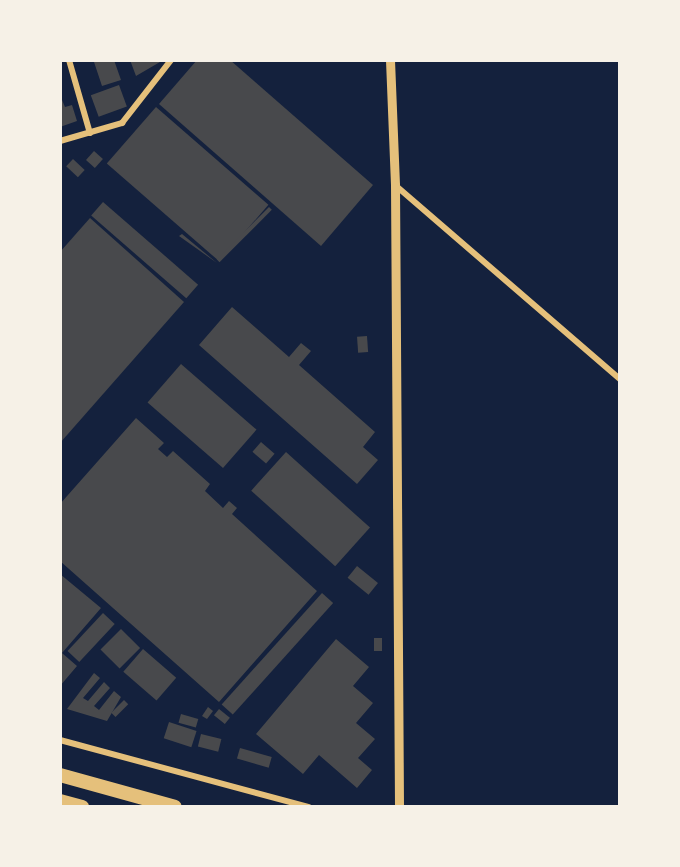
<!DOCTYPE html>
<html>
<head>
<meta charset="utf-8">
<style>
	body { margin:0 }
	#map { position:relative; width:680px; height:867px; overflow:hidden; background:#14213d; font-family:"Titillium Web",sans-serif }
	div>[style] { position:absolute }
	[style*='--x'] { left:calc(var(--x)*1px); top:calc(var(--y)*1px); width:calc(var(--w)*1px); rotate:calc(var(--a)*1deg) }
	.building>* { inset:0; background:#48494c; transform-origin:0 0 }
	.minor>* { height:6px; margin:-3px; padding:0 3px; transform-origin:3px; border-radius:3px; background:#e5c07b }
	.tertiary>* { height:9px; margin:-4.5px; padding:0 4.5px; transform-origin:4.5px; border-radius:4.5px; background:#e5c07b }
	.motorway>* { height:14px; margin:-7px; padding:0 7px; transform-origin:7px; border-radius:7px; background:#e5c07b }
	span { translate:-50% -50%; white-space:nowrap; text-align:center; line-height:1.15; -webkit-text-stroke:6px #f6f1e7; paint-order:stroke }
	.frame { position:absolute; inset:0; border:62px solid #f6f1e7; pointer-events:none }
</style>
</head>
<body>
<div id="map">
	<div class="building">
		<i style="clip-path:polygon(114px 60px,121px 80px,102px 86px,94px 62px)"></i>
		<i style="clip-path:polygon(130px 60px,159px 60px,160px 62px,136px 76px)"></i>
		<i style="clip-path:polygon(197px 60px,230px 60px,373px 185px,321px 246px,159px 104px)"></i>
		<i style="left:119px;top:85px;width:23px;height:30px;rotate:70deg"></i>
		<i style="clip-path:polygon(60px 95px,65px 107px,72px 105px,77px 121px,60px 127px)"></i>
		<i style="left:156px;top:107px;width:149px;height:75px;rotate:41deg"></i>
		<i style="left:94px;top:151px;width:12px;height:12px;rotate:42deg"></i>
		<i style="left:73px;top:159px;width:16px;height:10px;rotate:43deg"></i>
		<i style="left:103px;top:202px;width:126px;height:18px;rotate:41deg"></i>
		<i style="left:269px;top:207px;width:4px;height:74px;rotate:45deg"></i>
		<i style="clip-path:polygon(90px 218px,184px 302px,60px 443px,60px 252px)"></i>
		<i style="clip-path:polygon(182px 234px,217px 263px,179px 236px)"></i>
		<i style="clip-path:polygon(232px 307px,289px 357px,301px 343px,311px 351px,299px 365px,375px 432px,363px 447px,378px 460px,357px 484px,199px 345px)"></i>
		<i style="left:367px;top:336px;width:16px;height:10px;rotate:86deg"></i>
		<i style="left:181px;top:364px;width:100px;height:51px;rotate:41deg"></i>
		<i style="clip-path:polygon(136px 418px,164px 443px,158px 449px,167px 457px,173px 451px,210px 484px,205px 491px,223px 508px,229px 501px,237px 508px,232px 514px,317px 591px,219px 702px,60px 561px,60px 504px)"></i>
		<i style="left:261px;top:442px;width:18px;height:13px;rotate:41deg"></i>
		<i style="left:286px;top:452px;width:113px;height:52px;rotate:42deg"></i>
		<i style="left:357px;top:566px;width:27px;height:15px;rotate:39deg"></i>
		<i style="clip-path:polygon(60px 574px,101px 608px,62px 653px,77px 666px,60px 686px)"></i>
		<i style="left:322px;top:593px;width:15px;height:150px;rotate:42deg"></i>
		<i style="left:103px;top:613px;width:16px;height:52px;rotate:43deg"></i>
		<i style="left:121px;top:629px;width:27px;height:29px;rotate:45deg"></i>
		<i style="left:374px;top:638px;width:8px;height:13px"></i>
		<i style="clip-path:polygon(336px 639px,369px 667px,353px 686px,373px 703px,356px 723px,375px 739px,358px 758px,372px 770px,357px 788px,319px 755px,303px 774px,256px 734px)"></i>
		<i style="left:143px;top:649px;width:44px;height:30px;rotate:41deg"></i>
		<i style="clip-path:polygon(94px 673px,100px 678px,83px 698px,88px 701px,104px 682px,110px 688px,94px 706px,99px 710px,114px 691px,121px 697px,107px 721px,67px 709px)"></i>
		<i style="left:124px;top:700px;width:6px;height:18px;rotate:45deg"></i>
		<i style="clip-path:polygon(208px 707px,213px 711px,207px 719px,202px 716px)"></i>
		<i style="left:219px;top:709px;width:14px;height:8px;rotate:39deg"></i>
		<i style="left:181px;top:714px;width:18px;height:9px;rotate:16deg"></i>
		<i style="left:169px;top:722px;width:29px;height:17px;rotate:18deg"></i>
		<i style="left:201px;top:734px;width:21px;height:13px;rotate:14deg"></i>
		<i style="left:240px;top:748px;width:33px;height:11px;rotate:16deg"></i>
	</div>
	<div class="minor">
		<i style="--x:69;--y:60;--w:76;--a:74"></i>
		<i style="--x:60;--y:141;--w:65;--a:-16.2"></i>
		<i style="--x:122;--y:123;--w:80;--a:-52.1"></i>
		<i style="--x:395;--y:185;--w:297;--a:40.8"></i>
		<i style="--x:60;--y:740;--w:258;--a:15.1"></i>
	</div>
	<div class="tertiary">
		<i style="--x:390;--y:60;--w:125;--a:87.7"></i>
		<i style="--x:395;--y:185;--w:622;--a:89.63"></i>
	</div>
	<div class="motorway">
		<i style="--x:60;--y:775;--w:119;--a:15.5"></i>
		<i style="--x:60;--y:801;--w:23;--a:15"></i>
	</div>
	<div class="frame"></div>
</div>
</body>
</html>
